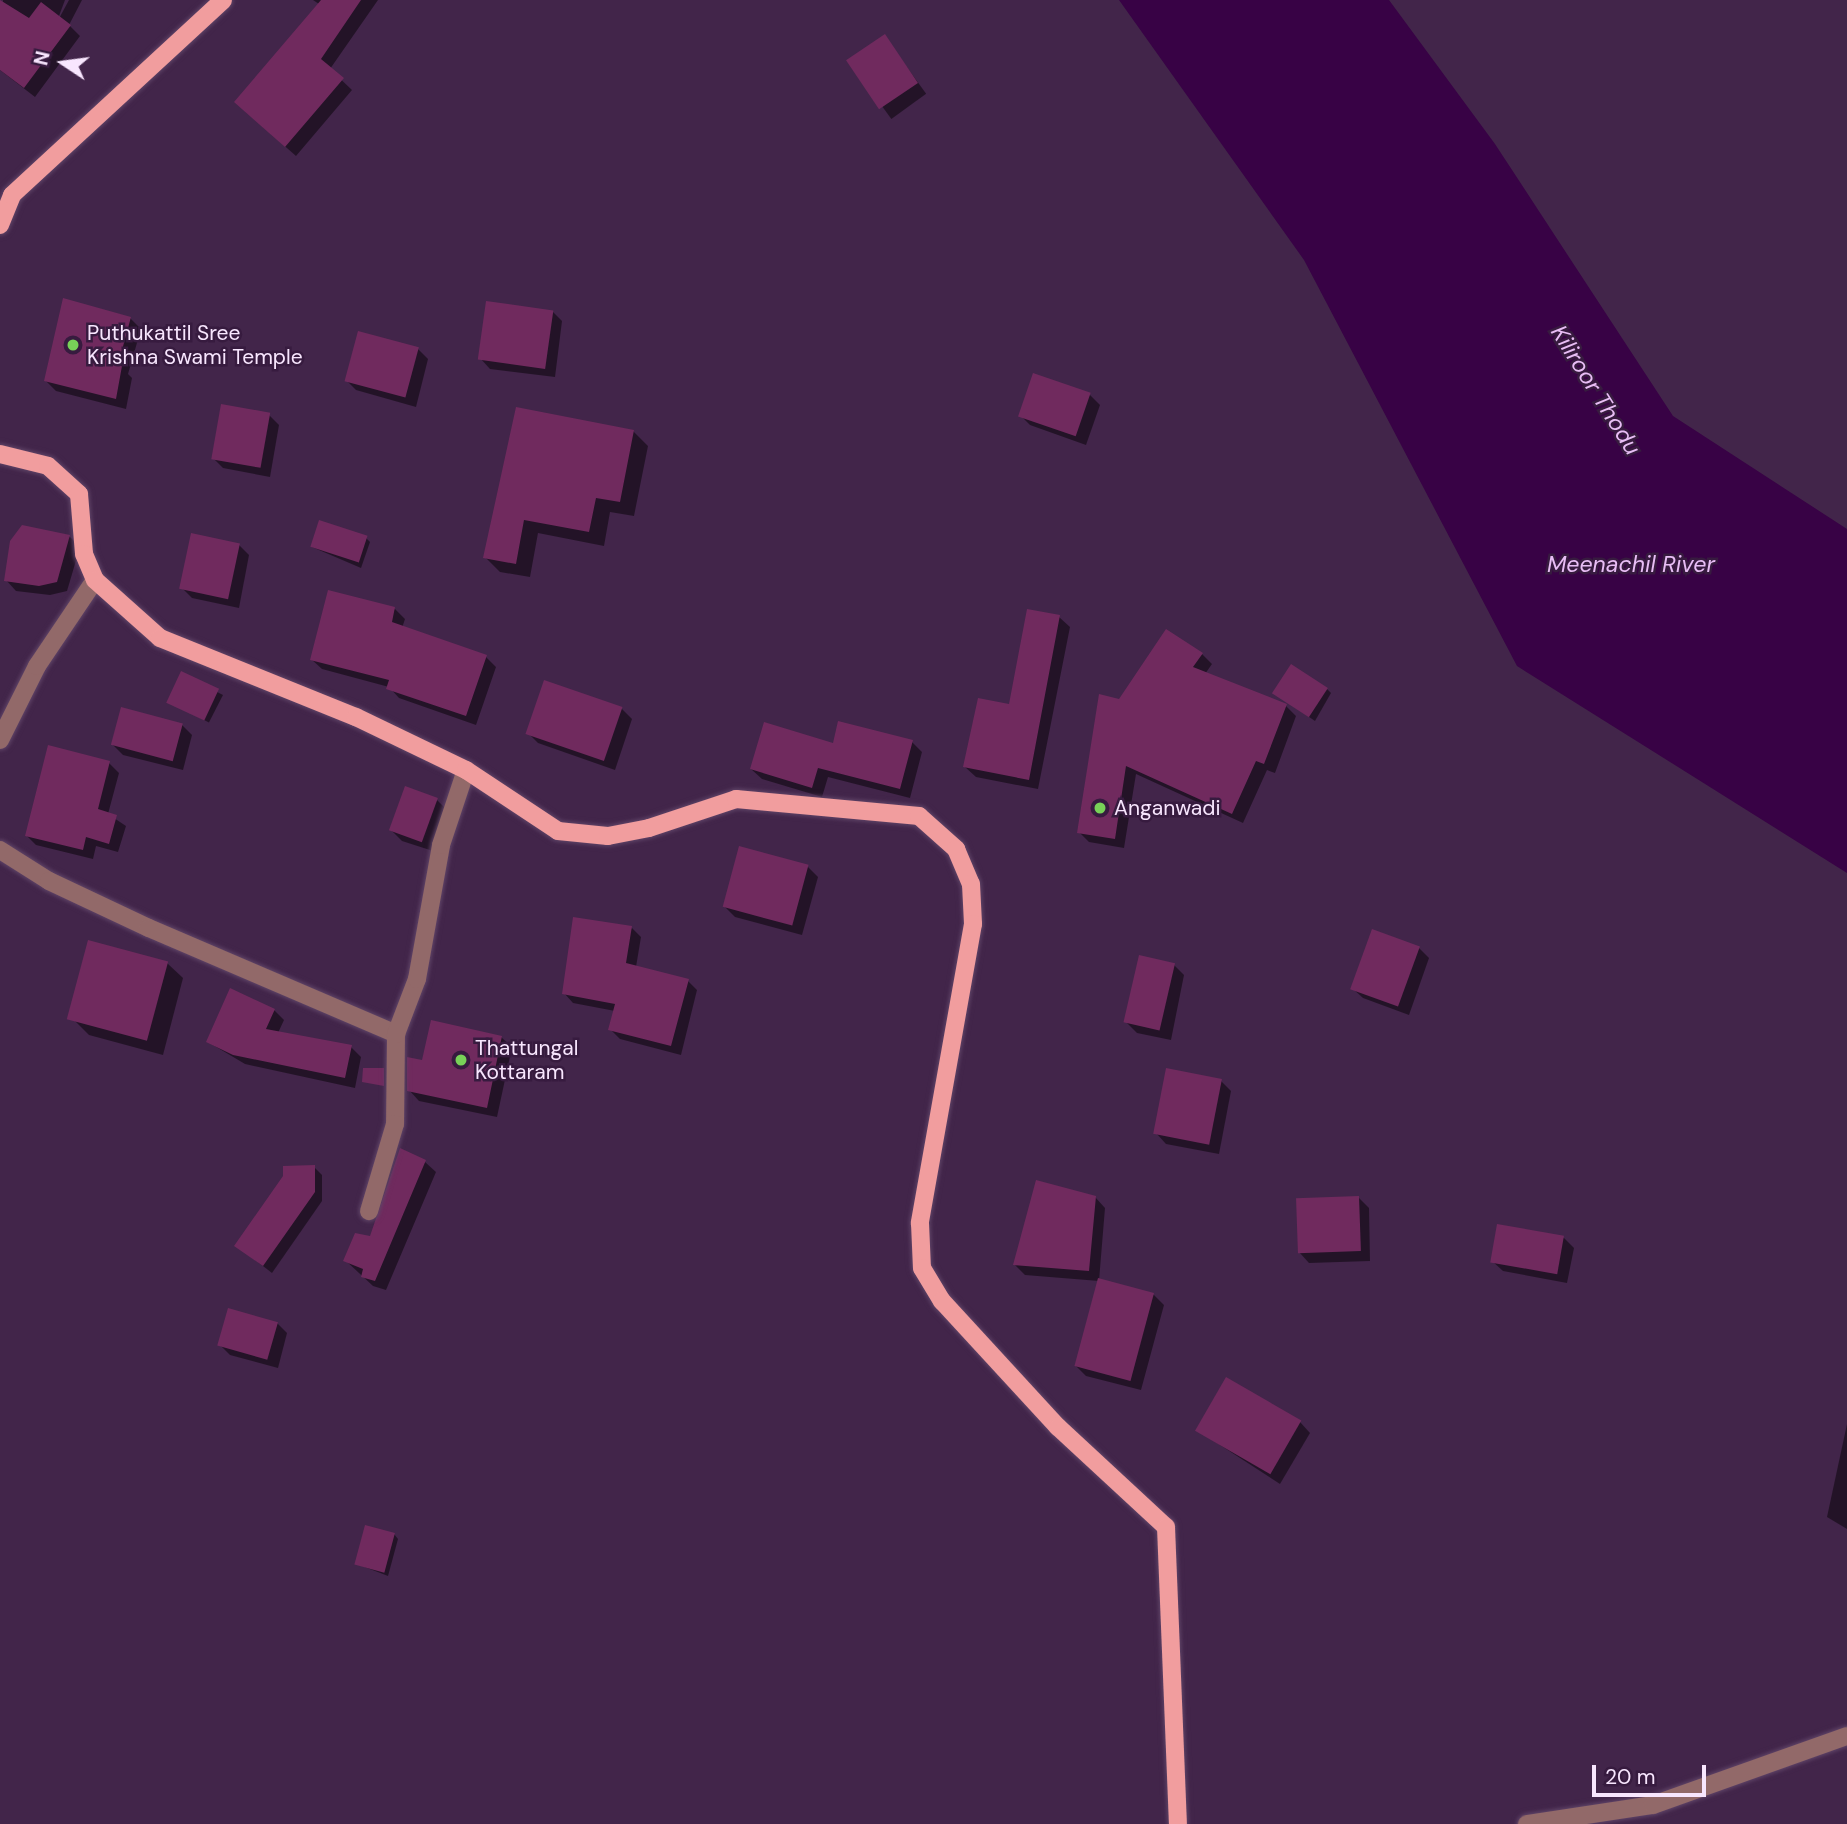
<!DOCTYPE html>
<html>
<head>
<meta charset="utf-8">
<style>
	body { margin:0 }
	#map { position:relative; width:1847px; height:1824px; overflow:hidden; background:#42254a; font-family:"DM Sans",sans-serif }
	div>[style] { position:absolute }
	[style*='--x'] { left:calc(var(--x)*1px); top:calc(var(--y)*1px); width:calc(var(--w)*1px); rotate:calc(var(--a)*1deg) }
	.water>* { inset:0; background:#380245 }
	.shadow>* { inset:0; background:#0007; transform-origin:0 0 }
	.building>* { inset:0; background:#702a5e; transform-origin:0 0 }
	.roads { filter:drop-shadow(0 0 2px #5f4467) drop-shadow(0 0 2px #5f4467) }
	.minor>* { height:18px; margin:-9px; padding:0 9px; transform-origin:9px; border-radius:9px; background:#926969 }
	.major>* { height:18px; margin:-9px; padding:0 9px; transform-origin:9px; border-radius:9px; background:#f19d9e }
	.dots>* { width:19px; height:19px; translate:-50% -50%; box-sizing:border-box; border:4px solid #371b3f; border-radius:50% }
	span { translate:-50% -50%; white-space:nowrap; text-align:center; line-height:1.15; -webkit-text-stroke:5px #371b3f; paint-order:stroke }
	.poi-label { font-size:21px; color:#f8e6fe }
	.left { translate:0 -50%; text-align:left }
	.water-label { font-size:23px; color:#e8bdf5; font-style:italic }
	.north { position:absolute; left:28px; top:28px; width:70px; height:70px; -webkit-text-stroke:5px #371b3f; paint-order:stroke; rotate:283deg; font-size:19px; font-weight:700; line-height:28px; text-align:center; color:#f8e6fe }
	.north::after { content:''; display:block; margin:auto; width:24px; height:32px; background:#f8e6fe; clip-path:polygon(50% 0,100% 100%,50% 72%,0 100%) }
	.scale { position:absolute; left:1592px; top:1765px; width:114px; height:32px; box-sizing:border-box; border:4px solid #f8e6fe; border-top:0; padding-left:9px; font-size:21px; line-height:24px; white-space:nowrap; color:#f8e6fe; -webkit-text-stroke:5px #371b3f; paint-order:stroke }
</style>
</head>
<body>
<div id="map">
	<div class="water">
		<i style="clip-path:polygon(1119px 0,1389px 0,1495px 144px,1673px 416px,1847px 529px,1847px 873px,1517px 666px,1304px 260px)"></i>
	</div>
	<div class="shadow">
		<i style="clip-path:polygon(3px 0,65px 0,56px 24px,69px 0,82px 0,69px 25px,80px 36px,35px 97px,0 70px)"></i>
		<i style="clip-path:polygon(313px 0,378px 0,330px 69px,352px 90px,296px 156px,246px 112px,319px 4px)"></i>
		<i style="left:885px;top:37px;width:70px;height:43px;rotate:54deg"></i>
		<i style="clip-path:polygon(552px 311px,562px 321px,555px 377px,490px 369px,480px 358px)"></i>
		<i style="clip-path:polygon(130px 318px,141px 329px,128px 374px,132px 378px,126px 409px,56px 391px,46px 381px)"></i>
		<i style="clip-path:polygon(418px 349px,428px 359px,416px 407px,356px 390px,346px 380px)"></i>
		<i style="clip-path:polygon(1090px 395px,1100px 405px,1086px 445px,1030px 425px,1020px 415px)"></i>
		<i style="clip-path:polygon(517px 409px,633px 431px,648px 446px,634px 516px,610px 512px,604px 546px,538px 533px,530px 577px,500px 572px,485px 557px)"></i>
		<i style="clip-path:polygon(269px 415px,279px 425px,270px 477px,223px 468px,213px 458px)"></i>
		<i style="clip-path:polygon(22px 527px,70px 537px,80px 547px,67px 591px,50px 595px,16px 591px,6px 580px)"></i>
		<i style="clip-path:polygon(366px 538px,370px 542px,361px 568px,312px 547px)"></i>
		<i style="clip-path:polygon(239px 545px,249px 555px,239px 608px,192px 598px,182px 588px)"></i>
		<i style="clip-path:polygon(395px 609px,405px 619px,402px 628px,486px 657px,496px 667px,476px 725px,399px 698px,389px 687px,322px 669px,311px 659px)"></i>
		<i style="clip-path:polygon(1059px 617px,1070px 627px,1038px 789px,976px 777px,965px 767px,1010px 706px)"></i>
		<i style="clip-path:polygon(1202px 654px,1212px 664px,1205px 674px,1286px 706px,1296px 716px,1275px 773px,1267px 770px,1243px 823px,1136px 774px,1124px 848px,1089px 842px,1079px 832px,1120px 701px)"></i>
		<i style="left:182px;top:674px;width:46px;height:31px;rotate:27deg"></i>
		<i style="clip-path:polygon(1327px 689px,1331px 693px,1315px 721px,1275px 694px)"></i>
		<i style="clip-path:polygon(622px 709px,632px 719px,615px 770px,538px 743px,528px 733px)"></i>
		<i style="clip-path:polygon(182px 725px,192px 735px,183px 770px,123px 755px,113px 745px)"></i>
		<i style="clip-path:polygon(912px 742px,922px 752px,910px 798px,828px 777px,822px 797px,762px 779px,751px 769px,834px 745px)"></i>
		<i style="clip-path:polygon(109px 763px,119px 773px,108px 814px,126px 826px,118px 852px,96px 846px,93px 859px,36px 845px,27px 836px)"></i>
		<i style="clip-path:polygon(437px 800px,447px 810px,433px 851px,402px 841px,392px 831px)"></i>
		<i style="clip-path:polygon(807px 866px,818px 877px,802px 935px,735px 917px,725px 907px)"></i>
		<i style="clip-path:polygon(632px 928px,641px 937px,636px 967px,688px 981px,697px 990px,681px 1055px,620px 1039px,610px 1029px,615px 1011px,573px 1003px,564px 993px)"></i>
		<i style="clip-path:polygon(1373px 932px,1419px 948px,1429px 958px,1409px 1015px,1363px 998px,1352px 988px)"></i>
		<i style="clip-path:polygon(89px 942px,167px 963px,183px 978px,163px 1055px,89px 1035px,74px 1020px)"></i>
		<i style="clip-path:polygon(1174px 965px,1184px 975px,1171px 1040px,1137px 1033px,1127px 1023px)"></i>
		<i style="clip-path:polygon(274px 1010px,284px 1020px,278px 1033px,351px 1047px,361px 1057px,355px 1088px,245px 1064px,208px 1042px)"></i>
		<i style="clip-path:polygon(501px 1037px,512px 1047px,497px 1117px,419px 1101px,409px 1090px)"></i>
		<i style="clip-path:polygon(1221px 1081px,1231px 1091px,1219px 1154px,1166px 1144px,1156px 1133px)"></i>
		<i style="clip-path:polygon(425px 1162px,436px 1172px,386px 1290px,373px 1286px,345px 1260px,371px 1237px)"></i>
		<i style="clip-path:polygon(314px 1167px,322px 1175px,322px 1201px,272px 1273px,237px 1246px)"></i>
		<i style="clip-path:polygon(1095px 1197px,1105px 1208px,1099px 1281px,1154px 1295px,1164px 1305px,1141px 1390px,1086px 1376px,1076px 1366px,1099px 1281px,1025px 1275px,1015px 1265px)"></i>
		<i style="clip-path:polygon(1359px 1198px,1369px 1208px,1370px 1261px,1309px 1263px,1299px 1252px)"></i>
		<i style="clip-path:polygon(1564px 1238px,1574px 1248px,1567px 1283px,1503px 1271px,1492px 1261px)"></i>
		<i style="clip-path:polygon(277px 1323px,287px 1333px,278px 1368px,230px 1355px,220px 1345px)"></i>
		<i style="clip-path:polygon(1300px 1422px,1310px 1433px,1280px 1484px,1197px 1430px)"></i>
		<i style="clip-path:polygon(1847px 1424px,1847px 1529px,1827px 1517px)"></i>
		<i style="clip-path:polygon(394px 1534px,398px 1539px,388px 1576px,357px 1564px)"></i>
	</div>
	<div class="building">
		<i style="clip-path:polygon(0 0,29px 18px,41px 2px,71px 25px,24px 88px,0 70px)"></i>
		<i style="clip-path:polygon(321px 0,361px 0,321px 59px,344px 78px,285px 147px,234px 102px)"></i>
		<i style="left:885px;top:34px;width:59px;height:47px;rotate:56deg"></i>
		<i style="clip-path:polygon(63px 298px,131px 317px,118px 365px,122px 366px,116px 399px,44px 381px)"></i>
		<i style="left:486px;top:301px;width:68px;height:59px;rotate:8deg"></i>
		<i style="left:358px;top:331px;width:63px;height:52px;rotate:15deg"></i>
		<i style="left:1033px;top:373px;width:61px;height:46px;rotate:19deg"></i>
		<i style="left:221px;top:404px;width:50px;height:56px;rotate:10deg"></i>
		<i style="clip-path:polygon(516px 407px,634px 430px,620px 502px,596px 498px,589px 532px,524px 520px,516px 564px,483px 558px)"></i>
		<i style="left:319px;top:520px;width:51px;height:28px;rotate:18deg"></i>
		<i style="clip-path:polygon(22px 525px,70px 535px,57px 582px,39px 586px,4px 581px,10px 541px)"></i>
		<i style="left:191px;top:533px;width:50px;height:57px;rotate:12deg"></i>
		<i style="clip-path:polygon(328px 590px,395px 607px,392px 622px,487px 655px,466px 716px,386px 689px,389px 680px,310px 660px)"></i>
		<i style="clip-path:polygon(1027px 609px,1060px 615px,1029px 780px,963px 767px,978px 698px,1009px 704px)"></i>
		<i style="clip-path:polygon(1166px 629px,1203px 653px,1193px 667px,1287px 704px,1264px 764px,1256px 761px,1232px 814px,1126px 766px,1115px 839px,1077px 833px,1099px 694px,1119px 699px)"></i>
		<i style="left:1291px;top:664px;width:44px;height:35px;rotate:33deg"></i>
		<i style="left:181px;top:671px;width:42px;height:35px;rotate:25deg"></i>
		<i style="left:544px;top:680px;width:83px;height:57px;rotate:19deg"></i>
		<i style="left:121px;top:707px;width:64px;height:39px;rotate:15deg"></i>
		<i style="clip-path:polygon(838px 721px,913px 740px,900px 789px,818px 768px,812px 788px,750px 769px,764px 722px,833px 743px)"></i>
		<i style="clip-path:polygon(48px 745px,110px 761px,98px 809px,117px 815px,109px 844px,86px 837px,83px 850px,25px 836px)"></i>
		<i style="left:405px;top:786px;width:35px;height:47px;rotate:20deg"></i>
		<i style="left:739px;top:846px;width:72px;height:63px;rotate:15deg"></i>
		<i style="clip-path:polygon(573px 917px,632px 926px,626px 963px,689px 979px,671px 1046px,608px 1030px,615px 1004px,562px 994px)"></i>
		<i style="left:1372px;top:929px;width:51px;height:64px;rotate:20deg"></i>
		<i style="left:88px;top:940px;width:83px;height:82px;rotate:15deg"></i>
		<i style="left:1139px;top:955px;width:37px;height:69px;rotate:13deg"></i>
		<i style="clip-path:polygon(230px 988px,275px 1009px,266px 1029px,352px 1045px,345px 1078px,233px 1055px,206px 1042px)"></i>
		<i style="clip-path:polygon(431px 1020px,502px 1036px,487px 1108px,407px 1091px,407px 1057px,422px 1060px)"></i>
		<i style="clip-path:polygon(363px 1068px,384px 1068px,384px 1086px,362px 1082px)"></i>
		<i style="left:1166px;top:1068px;width:57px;height:67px;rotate:11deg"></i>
		<i style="clip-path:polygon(400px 1148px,426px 1160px,375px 1281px,361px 1277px,363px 1269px,343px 1261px,355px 1233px,370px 1236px)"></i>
		<i style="clip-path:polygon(315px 1165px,315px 1192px,263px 1266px,234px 1246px,283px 1176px,283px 1166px)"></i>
		<i style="clip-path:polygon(1036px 1180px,1096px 1196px,1089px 1271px,1013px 1265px)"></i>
		<i style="left:1359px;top:1196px;width:55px;height:63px;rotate:88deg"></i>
		<i style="left:1497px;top:1224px;width:68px;height:39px;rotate:10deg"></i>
		<i style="left:1098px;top:1278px;width:58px;height:91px;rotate:15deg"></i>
		<i style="left:228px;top:1308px;width:52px;height:39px;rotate:16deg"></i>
		<i style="left:1226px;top:1377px;width:87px;height:62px;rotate:30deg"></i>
		<i style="left:365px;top:1525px;width:31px;height:41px;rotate:15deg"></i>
	</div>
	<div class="roads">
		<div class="minor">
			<i style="--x:0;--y:740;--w:83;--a:-63.4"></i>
			<i style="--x:37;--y:666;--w:104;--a:-56"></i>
			<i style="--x:0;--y:850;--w:58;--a:32.3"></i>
			<i style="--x:49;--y:881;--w:110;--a:25.2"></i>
			<i style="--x:149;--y:928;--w:269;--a:23.2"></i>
			<i style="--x:396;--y:1034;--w:90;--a:90.6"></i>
			<i style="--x:395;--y:1124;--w:91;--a:106.6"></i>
			<i style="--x:396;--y:1034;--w:59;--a:-69.1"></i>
			<i style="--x:417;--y:979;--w:136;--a:-79.8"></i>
			<i style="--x:441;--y:845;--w:79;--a:-71.6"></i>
			<i style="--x:1527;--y:1824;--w:127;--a:-8.6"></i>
			<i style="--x:1653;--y:1805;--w:206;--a:-19.6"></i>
		</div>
		<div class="major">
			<i style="--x:0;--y:225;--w:32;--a:-68"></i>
			<i style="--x:12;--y:195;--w:287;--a:-42.7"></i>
			<i style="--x:0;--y:454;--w:49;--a:14"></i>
			<i style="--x:48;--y:466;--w:42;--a:42.1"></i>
			<i style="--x:79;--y:494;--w:60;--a:85.2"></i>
			<i style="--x:84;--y:554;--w:28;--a:67"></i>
			<i style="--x:95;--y:580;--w:87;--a:41.7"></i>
			<i style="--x:160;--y:638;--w:211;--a:22"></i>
			<i style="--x:356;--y:717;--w:122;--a:25.7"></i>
			<i style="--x:466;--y:770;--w:110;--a:33.5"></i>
			<i style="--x:558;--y:831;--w:50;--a:5.7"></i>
			<i style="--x:608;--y:836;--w:42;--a:-11"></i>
			<i style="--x:649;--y:828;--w:92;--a:-18.4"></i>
			<i style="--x:736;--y:799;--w:184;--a:5.3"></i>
			<i style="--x:919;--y:816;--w:50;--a:41.7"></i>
			<i style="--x:956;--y:849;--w:38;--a:67"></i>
			<i style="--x:971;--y:884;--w:40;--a:87.1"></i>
			<i style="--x:973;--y:924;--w:304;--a:100.1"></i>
			<i style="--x:920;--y:1223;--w:45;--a:87.5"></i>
			<i style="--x:922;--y:1268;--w:39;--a:59"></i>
			<i style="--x:942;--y:1301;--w:171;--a:47.4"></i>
			<i style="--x:1058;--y:1427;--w:147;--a:42.8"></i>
			<i style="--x:1166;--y:1527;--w:297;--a:87.7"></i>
		</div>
	</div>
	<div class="dots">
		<i style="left:73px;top:345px;background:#78d158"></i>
		<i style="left:1100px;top:808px;background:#78d158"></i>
		<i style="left:461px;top:1060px;background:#78d158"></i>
	</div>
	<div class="poi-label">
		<span class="left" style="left:87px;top:345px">Puthukattil Sree<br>Krishna Swami Temple</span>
		<span class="left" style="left:1114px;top:808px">Anganwadi</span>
		<span class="left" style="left:475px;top:1060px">Thattungal<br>Kottaram</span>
	</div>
	<div class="water-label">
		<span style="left:1596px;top:390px;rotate:58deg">Kiliroor Thodu</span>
		<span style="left:1631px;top:564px">Meenachil River</span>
	</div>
	<div class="north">N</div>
	<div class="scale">20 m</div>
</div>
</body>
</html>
